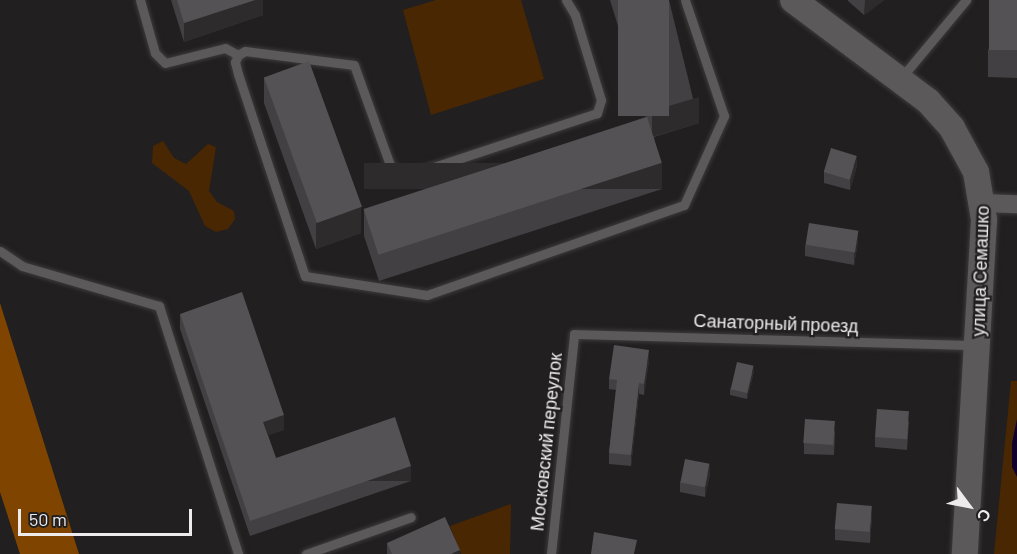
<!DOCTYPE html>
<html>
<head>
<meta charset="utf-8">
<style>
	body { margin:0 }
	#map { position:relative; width:1017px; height:554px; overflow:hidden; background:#211f1f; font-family:Barlow,sans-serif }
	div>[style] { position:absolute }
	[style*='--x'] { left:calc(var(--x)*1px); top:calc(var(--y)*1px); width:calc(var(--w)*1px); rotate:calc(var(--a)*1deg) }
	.green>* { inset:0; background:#4a2703 }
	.forest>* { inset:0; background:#7f4500 }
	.water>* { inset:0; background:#10002a }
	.roads { filter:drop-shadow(0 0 2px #3d3b3b) drop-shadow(0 0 2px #3d3b3b) }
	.lane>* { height:9px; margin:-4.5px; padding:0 4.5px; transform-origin:4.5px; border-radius:4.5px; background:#5c595a }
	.street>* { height:18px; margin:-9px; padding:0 9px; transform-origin:9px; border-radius:9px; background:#5c595a }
	.secondary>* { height:26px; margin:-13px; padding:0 13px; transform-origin:13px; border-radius:13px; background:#5c595a }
	.wall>* { inset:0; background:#424042 }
	.shaded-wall>* { inset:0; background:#2d2b2c; transform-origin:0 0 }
	.building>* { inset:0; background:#545254; transform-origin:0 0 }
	span { translate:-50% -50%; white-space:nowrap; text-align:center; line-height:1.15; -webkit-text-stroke:4.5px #211f1f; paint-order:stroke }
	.street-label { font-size:18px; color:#edebeb }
	.north { position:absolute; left:939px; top:476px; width:60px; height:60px; -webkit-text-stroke:4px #211f1f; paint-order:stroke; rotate:122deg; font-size:16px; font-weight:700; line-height:24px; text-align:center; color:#edebeb }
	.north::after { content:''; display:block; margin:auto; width:21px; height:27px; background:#edebeb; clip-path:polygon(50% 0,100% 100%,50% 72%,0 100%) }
	.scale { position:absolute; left:18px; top:509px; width:174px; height:27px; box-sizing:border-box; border:3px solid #edebeb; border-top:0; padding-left:8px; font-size:18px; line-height:21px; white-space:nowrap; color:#edebeb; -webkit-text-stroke:4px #211f1f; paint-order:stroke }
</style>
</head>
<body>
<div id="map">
	<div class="green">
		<i style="clip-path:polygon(436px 0,521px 0,544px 79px,431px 115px,403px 10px)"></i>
		<i style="clip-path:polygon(163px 141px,174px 158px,186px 164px,208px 144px,216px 147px,209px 191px,217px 202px,234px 211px,235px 219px,228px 229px,216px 232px,205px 226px,189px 191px,152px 163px,153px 146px)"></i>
		<i style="clip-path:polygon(1011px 381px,1017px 381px,1017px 554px,994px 554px)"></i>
		<i style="clip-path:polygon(511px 504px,510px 554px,461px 554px,450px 526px)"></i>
	</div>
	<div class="forest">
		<i style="clip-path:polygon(0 303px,79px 554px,20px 554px,0 492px)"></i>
	</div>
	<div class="water">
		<i style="clip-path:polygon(1017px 419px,1017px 477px,1012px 467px,1012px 443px)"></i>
	</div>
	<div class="roads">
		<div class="lane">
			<i style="--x:140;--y:0;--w:55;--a:74.2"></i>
			<i style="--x:155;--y:53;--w:14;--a:45"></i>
			<i style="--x:165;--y:63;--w:62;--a:-14"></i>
			<i style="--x:225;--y:48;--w:15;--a:28"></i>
			<i style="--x:566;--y:0;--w:17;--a:59"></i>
			<i style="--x:575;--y:15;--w:89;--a:73"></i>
			<i style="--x:601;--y:100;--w:14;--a:107"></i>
			<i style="--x:597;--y:113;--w:197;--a:161.7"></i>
			<i style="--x:410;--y:175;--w:10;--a:-174"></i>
			<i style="--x:400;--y:174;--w:13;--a:-138"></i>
			<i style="--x:390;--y:165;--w:106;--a:-109.8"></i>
			<i style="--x:354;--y:65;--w:110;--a:-172.7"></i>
			<i style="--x:245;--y:51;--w:8;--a:150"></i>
			<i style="--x:238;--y:55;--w:8;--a:113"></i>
			<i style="--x:235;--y:62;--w:12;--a:76"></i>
			<i style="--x:238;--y:74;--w:213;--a:71.7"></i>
			<i style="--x:305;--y:276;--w:123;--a:8.9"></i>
			<i style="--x:427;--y:295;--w:272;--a:-19.3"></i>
			<i style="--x:684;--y:205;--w:98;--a:-65.8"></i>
			<i style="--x:724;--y:116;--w:122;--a:-108.6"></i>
			<i style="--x:901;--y:78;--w:102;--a:-50.2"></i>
			<i style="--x:0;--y:251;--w:27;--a:34"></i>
			<i style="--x:22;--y:266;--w:143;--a:16.3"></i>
			<i style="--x:159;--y:306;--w:260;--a:72.3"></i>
			<i style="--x:306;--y:554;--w:111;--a:-19.4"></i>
			<i style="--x:551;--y:554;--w:221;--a:-84"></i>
			<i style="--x:574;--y:334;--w:400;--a:1.6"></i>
		</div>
		<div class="street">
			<i style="--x:983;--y:203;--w:34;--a:2"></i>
		</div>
		<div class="secondary">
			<i style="--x:793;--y:0;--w:169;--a:36.8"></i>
			<i style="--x:928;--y:101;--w:36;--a:48"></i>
			<i style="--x:952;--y:128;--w:50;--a:61.4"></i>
			<i style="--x:976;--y:172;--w:49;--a:80.5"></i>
			<i style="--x:984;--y:220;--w:335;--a:93.3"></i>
		</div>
	</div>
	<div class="wall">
		<i style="clip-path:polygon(171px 0,263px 0,263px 15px,184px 42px)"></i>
		<i style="clip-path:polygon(610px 0,669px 0,699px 123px,654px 137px,662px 189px,379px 281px,364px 236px,364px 210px,646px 117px)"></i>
		<i style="clip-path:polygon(848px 0,884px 0,864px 15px,848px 1px)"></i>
		<i style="clip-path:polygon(1017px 0,1017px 78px,988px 77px,988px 50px)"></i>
		<i style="clip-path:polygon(264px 77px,361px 233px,316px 249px,264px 103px)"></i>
		<i style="clip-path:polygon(857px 166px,850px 190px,824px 183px,824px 172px)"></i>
		<i style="clip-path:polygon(858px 242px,854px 265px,805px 256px,805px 245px)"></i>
		<i style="clip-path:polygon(180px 314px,284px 430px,268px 435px,276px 458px,411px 481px,250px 536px,180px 329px)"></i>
		<i style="clip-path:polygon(649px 361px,644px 395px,639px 394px,631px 466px,609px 464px,609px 453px,616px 390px,609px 389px,609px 379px)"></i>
		<i style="clip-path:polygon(754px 371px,747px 399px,730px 395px,730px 389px)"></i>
		<i style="clip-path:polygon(909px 421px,907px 450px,875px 447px,875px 437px)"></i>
		<i style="clip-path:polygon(835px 431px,834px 455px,804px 454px,804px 443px)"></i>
		<i style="clip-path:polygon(710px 474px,705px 497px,680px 492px,680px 482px)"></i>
		<i style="clip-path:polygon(872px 516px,870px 543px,835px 540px,835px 529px)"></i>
		<i style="clip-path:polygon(387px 543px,460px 554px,387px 554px)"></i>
	</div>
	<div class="shaded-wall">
		<i style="clip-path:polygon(255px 0,263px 0,263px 15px,184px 42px,184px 23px)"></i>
		<i style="clip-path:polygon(865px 0,884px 0,864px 15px)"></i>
		<i style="clip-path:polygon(699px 97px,699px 123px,652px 137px,652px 111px)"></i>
		<i style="clip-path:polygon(857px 156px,857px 166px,850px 190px,850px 180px)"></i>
		<i style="left:662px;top:163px;width:26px;height:298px;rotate:90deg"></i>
		<i style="clip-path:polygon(361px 207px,361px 233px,316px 249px,316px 223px)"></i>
		<i style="clip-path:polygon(858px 231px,858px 242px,854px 265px,854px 254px)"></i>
		<i style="clip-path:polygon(649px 350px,649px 361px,644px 395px,644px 384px)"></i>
		<i style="clip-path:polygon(754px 366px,754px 371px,747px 399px,747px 394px)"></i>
		<i style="clip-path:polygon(639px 383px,639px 394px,631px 466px,631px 455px)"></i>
		<i style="clip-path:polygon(284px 415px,284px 430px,263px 437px,263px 422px)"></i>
		<i style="clip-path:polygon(710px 464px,710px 474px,705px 497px,705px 487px)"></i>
		<i style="left:411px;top:466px;width:15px;height:170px;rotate:90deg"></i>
		<i style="clip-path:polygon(872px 506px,872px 516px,870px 543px,870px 532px)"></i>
		<i style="clip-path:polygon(460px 550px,460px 554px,451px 554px)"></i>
	</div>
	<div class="building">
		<i style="clip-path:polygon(177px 0,255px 0,184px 23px)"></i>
		<i style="left:618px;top:0;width:51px;height:116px"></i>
		<i style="left:989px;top:0;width:28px;height:50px"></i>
		<i style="left:309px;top:61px;width:155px;height:48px;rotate:70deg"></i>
		<i style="left:647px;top:117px;width:48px;height:298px;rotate:72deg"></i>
		<i style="left:831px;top:148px;width:27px;height:25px;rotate:17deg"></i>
		<i style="left:809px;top:223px;width:50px;height:22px;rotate:9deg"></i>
		<i style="clip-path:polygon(242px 292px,284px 415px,263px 422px,276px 458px,395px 417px,411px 466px,250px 521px,180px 314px)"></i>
		<i style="clip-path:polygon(614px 345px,649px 350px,644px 384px,639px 383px,631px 455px,609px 453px,617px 380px,609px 379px)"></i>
		<i style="left:737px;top:362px;width:17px;height:28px;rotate:13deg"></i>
		<i style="left:877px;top:409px;width:32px;height:28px;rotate:4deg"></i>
		<i style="left:805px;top:419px;width:30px;height:24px;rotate:4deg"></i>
		<i style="left:685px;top:459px;width:25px;height:24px;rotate:11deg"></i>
		<i style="left:837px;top:503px;width:35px;height:26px;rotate:5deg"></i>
		<i style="clip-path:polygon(445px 517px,460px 550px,451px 554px,392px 554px,387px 543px)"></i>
		<i style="clip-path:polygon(594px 532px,637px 540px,634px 554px,591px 554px)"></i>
	</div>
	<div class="street-label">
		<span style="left:980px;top:271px;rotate:-88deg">улица Семашко</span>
		<span style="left:776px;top:323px;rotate:2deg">Санаторный проезд</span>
		<span style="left:546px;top:442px;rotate:-84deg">Московский переулок</span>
	</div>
	<div class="north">С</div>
	<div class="scale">50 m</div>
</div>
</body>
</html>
